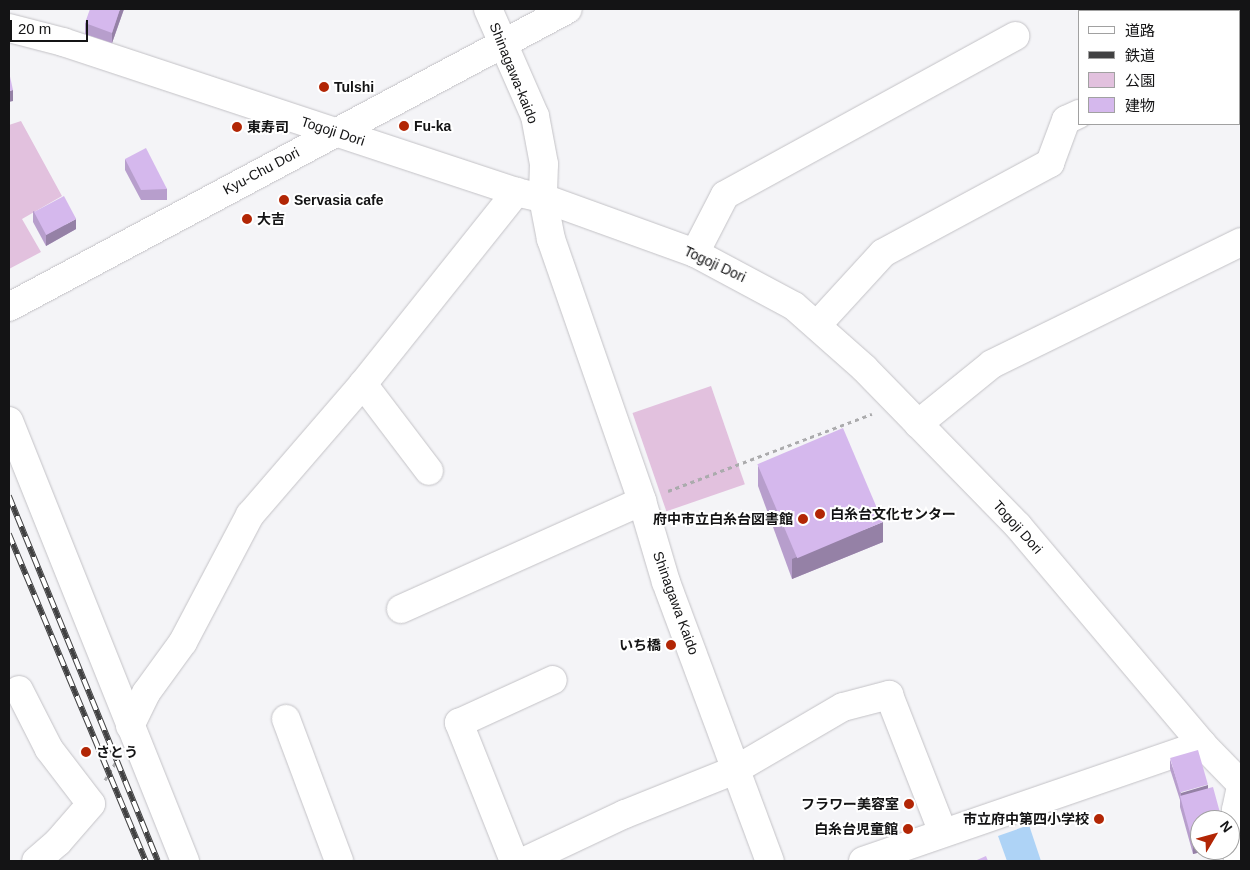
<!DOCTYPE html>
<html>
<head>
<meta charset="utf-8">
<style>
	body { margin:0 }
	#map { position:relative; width:1250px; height:870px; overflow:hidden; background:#f4f4f7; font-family:Arial,"Noto Sans JP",sans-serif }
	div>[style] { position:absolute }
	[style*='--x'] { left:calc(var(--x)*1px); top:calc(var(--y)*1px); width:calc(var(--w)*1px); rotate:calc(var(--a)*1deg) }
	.green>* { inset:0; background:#e2c1de; transform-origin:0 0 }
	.water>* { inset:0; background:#aed3f6 }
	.path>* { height:3px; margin-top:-1.5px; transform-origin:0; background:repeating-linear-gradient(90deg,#ababad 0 4px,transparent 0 8px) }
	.roads { filter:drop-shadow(0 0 1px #c3c2c6) drop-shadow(0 0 1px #c3c2c6) }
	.minor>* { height:28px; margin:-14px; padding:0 14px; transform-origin:14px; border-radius:14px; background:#fff }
	.rail>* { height:5.5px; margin-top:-2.75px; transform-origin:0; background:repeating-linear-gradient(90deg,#fff 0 11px,#414142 0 22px); box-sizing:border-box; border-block:1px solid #414142 }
	.wall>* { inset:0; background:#b79ecc }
	.shaded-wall>* { inset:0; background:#9581a6 }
	.building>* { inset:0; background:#d5b8ed; transform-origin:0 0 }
	.dots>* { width:14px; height:14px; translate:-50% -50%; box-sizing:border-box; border:2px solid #fff; border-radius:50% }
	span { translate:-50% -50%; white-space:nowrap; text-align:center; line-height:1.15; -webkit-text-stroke:4px #fff; paint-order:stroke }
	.street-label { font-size:14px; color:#141415 }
	.poi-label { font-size:14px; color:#141415; font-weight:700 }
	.left { translate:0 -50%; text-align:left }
	.right { translate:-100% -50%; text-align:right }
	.frame { position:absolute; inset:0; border:10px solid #141415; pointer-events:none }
	.legend { position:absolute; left:1078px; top:10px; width:162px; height:115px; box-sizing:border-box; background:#fff; border:1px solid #a1a1a1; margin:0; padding:6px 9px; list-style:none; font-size:15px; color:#141415 }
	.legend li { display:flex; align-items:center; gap:10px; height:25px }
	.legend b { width:25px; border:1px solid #a1a1a1 }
	.north { position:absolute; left:1190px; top:810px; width:50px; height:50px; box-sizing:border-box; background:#fff; border:1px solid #a1a1a1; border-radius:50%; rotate:53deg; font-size:14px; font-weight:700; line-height:20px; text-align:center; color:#141415 }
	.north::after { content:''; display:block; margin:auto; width:18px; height:22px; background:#b22605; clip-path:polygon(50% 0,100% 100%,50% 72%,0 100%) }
	.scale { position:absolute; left:10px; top:20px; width:78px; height:22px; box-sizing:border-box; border:2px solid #141415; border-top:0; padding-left:6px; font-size:15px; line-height:18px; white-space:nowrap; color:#141415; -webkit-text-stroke:4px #fff; paint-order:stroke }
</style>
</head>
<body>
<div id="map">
	<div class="green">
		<i style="clip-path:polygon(21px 121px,62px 196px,22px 219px,41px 252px,9px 269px,9px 125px)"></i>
		<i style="left:711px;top:386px;width:104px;height:83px;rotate:71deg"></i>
	</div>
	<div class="water">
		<i style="clip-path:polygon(1029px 825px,1041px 861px,1007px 861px,998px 836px)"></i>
	</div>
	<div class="path">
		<i style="--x:668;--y:491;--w:218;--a:-20.7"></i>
		<i style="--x:105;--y:780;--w:21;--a:-59"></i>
	</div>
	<div class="roads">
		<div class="minor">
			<i style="--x:488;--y:9;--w:117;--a:66.3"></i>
			<i style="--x:535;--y:116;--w:49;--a:79.4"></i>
			<i style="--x:544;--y:164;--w:34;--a:92"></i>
			<i style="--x:543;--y:198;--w:42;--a:79"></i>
			<i style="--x:551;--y:239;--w:277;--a:70.8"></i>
			<i style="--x:642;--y:501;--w:84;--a:73.5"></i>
			<i style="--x:666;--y:582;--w:298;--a:69.6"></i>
			<i style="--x:9;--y:28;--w:56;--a:14.5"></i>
			<i style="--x:63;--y:42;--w:477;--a:18.3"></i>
			<i style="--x:516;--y:192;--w:28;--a:13"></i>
			<i style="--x:543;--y:198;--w:162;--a:19.9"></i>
			<i style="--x:695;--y:253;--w:112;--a:28.2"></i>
			<i style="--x:794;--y:306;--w:94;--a:41.5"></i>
			<i style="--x:864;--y:368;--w:221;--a:45.7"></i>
			<i style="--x:1018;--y:526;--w:285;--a:49.8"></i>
			<i style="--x:1202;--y:744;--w:56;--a:45.7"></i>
			<i style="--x:1239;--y:60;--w:2;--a:-27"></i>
			<i style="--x:695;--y:253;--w:65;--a:-62.7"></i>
			<i style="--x:725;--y:195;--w:331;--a:-28.7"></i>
			<i style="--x:9;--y:307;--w:633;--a:-28.06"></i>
			<i style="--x:818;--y:324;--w:96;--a:-47.5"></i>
			<i style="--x:883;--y:253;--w:190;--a:-28.3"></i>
			<i style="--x:1050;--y:163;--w:46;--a:-69.6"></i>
			<i style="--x:1066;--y:120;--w:14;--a:-25"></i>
			<i style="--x:363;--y:384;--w:109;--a:52.8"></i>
			<i style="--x:9;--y:421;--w:474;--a:68.2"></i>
			<i style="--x:918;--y:424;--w:95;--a:-39"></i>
			<i style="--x:992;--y:364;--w:277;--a:-26.1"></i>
			<i style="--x:401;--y:609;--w:264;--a:-24.1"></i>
			<i style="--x:19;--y:690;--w:66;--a:63"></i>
			<i style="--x:49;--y:749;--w:69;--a:52.6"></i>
			<i style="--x:91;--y:804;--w:50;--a:131"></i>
			<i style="--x:58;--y:842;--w:29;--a:139"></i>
			<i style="--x:286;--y:719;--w:152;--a:69.5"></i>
			<i style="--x:130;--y:726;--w:37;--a:-64"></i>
			<i style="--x:146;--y:693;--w:63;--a:-54"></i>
			<i style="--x:183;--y:642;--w:144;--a:-62.2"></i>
			<i style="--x:250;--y:515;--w:173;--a:-49.2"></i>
			<i style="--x:363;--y:384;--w:246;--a:-51.4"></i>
			<i style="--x:514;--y:861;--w:149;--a:-111.7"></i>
			<i style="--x:459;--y:723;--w:103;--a:-24.6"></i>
			<i style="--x:525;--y:861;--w:110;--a:-25.2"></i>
			<i style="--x:625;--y:814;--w:118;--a:-21.8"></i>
			<i style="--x:735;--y:770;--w:125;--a:-30.3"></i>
			<i style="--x:843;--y:707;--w:48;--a:-14.6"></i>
			<i style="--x:889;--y:695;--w:148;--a:68.6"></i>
			<i style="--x:863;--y:861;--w:359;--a:-19"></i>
			<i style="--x:1238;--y:861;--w:51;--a:-92.2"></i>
			<i style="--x:1236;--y:810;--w:25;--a:-78"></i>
		</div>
	</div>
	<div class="rail">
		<i style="--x:9;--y:496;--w:394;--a:67.8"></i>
		<i style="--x:9;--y:534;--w:355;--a:67.3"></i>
	</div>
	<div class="wall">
		<i style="clip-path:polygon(124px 9px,112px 43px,85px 34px,85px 23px)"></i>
		<i style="clip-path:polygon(125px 159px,167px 189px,167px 200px,141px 200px,125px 170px)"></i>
		<i style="clip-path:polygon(33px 211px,76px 229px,46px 246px,33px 222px)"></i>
		<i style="clip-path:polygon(758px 466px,883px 542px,792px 579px,758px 486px)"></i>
		<i style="clip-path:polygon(1170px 759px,1200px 850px,1209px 850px,1193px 854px,1180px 807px,1180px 800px,1170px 769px)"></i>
	</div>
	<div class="shaded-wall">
		<i style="clip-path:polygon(120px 9px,124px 9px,112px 43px,112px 33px)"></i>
		<i style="clip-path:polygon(13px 90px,13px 101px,9px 102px,9px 91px)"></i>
		<i style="clip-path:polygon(76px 219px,76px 229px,46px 246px,46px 235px)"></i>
		<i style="clip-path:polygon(883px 522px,883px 542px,792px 579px,792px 559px)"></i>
		<i style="clip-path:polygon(1208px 785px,1208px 795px,1181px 800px,1181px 793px)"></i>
		<i style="clip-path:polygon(1200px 842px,1200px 850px,1209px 850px,1193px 854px,1193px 844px)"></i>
	</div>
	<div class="building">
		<i style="clip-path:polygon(90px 9px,120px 9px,112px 33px,85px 23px)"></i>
		<i style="clip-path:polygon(9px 72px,13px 90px,9px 91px)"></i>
		<i style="clip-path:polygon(146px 148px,167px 189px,141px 190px,125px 159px)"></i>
		<i style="left:64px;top:196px;width:26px;height:34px;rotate:62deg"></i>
		<i style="left:843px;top:428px;width:102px;height:93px;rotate:67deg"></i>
		<i style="left:1198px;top:750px;width:36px;height:29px;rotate:74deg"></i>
		<i style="clip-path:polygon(1213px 787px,1222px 820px,1200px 820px,1200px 842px,1193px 844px,1180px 796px)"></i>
		<i style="clip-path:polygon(986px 856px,988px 861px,977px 861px,977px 860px)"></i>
	</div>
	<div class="dots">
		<i style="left:324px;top:87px;background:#b22605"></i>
		<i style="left:404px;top:126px;background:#b22605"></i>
		<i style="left:237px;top:127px;background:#b22605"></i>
		<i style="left:284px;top:200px;background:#b22605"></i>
		<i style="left:247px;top:219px;background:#b22605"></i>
		<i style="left:820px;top:514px;background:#b22605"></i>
		<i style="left:803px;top:519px;background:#b22605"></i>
		<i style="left:671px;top:645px;background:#b22605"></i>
		<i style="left:86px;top:752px;background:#b22605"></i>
		<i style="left:909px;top:804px;background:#b22605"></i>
		<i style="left:1099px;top:819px;background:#b22605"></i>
		<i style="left:908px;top:829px;background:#b22605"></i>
	</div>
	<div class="street-label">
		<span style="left:514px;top:73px;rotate:68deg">Shinagawa-kaido</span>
		<span style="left:333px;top:131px;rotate:18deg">Togoji Dori</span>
		<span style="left:261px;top:171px;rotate:-28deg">Kyu-Chu Dori</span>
		<span style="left:715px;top:264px;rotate:25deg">Togoji Dori</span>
		<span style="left:1018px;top:527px;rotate:48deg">Togoji Dori</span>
		<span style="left:676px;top:603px;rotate:70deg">Shinagawa Kaido</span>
	</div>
	<div class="poi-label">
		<span class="left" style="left:334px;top:87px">Tulshi</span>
		<span class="left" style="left:414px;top:126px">Fu-ka</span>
		<span class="left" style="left:247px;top:127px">東寿司</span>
		<span class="left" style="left:294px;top:200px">Servasia cafe</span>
		<span class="left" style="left:257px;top:219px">大吉</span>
		<span class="left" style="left:830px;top:514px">白糸台文化センター</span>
		<span class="right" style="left:793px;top:519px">府中市立白糸台図書館</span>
		<span class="right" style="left:661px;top:645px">いち橋</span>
		<span class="left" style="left:96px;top:752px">さとう</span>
		<span class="right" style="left:899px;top:804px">フラワー美容室</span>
		<span class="right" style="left:1089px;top:819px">市立府中第四小学校</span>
		<span class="right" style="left:898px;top:829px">白糸台児童館</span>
	</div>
	<div class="frame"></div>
	<ul class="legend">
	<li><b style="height:6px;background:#fff"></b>道路</li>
	<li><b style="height:6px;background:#414142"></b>鉄道</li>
	<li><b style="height:14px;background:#e2c1de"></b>公園</li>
	<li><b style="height:14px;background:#d5b8ed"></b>建物</li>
	</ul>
	<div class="north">N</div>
	<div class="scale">20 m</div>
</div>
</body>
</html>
